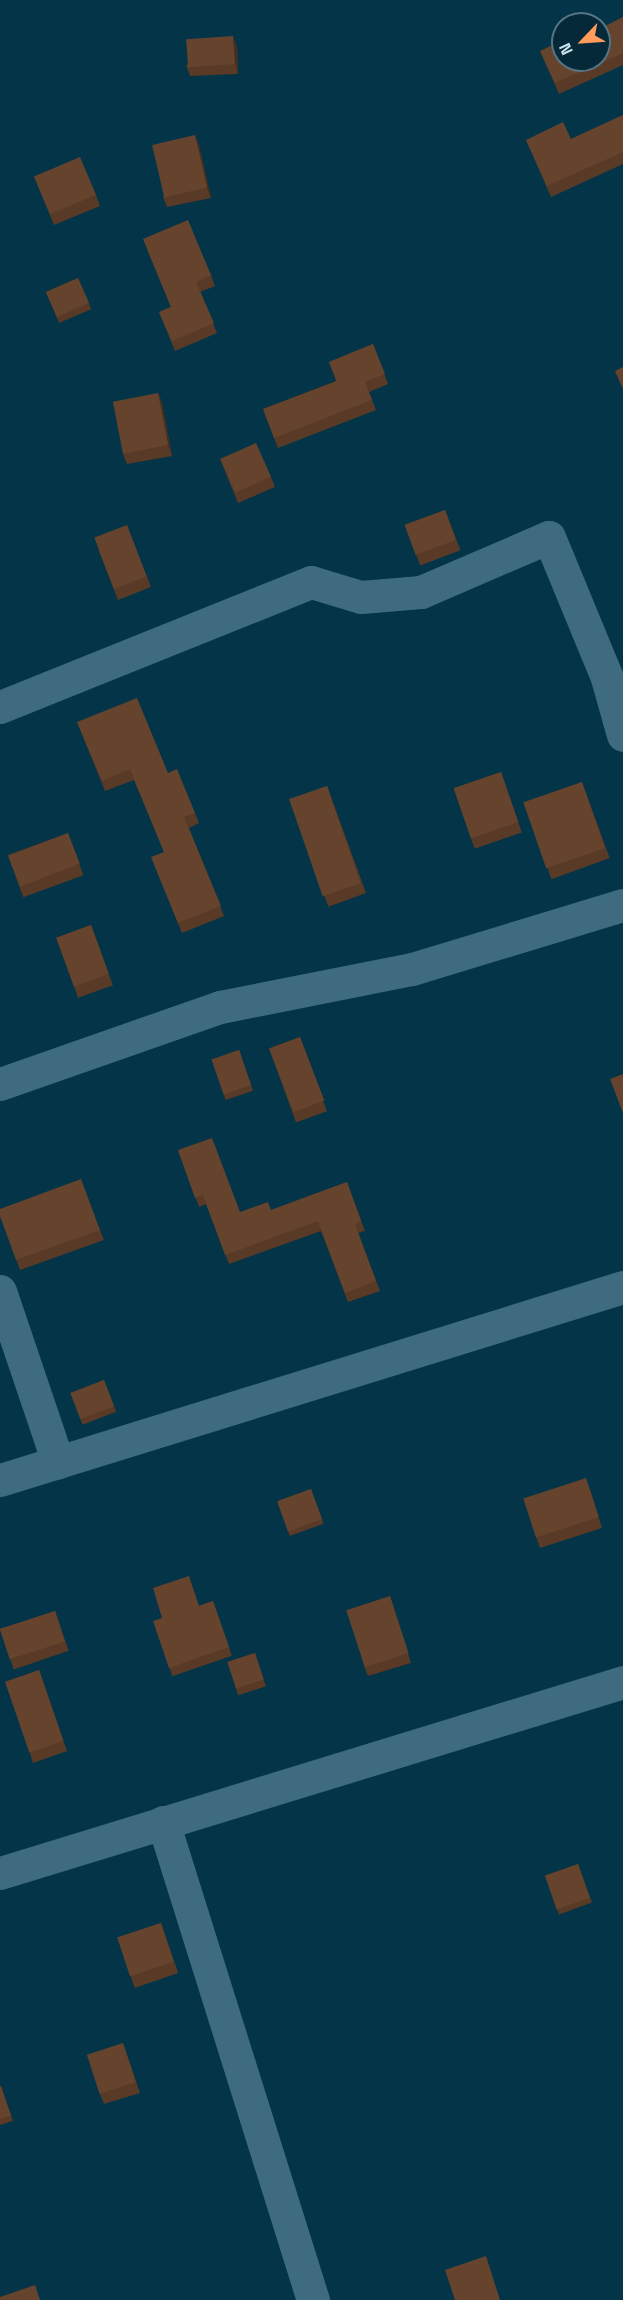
<!DOCTYPE html>
<html>
<head>
<meta charset="utf-8">
<style>
	body { margin:0 }
	#map { position:relative; width:623px; height:2300px; overflow:hidden; background:#033448; font-family:"Space Grotesk",sans-serif }
	div>[style] { position:absolute }
	[style*='--x'] { left:calc(var(--x)*1px); top:calc(var(--y)*1px); width:calc(var(--w)*1px); rotate:calc(var(--a)*1deg) }
	.minor>* { height:33px; margin:-16.5px; padding:0 16.5px; transform-origin:16.5px; border-radius:16.5px; background:#3f6b81 }
	.wall>* { inset:0; background:#583a27; transform-origin:0 0 }
	.shaded-wall>* { inset:0; background:#472f20 }
	.building>* { inset:0; background:#66432d; transform-origin:0 0 }
	span { translate:-50% -50%; white-space:nowrap; text-align:center; line-height:1.15; -webkit-text-stroke:5px #062939; paint-order:stroke }
	.north { position:absolute; left:551px; top:12px; width:60px; height:60px; box-sizing:border-box; background:#062939; border:2px solid #567483; border-radius:50%; rotate:245deg; font-size:16px; font-weight:700; line-height:24px; text-align:center; color:#cde4f1 }
	.north::after { content:''; display:block; margin:auto; width:21px; height:27px; background:#ff9b5b; clip-path:polygon(50% 0,100% 100%,50% 72%,0 100%) }
</style>
</head>
<body>
<div id="map">
	<div class="minor">
		<i style="--x:0;--y:707;--w:335;--a:-21.9"></i>
		<i style="--x:311;--y:582;--w:52;--a:16.7"></i>
		<i style="--x:361;--y:597;--w:60;--a:-4.8"></i>
		<i style="--x:421;--y:592;--w:139;--a:-23.3"></i>
		<i style="--x:549;--y:537;--w:152;--a:67.6"></i>
		<i style="--x:607;--y:678;--w:59;--a:74.3"></i>
		<i style="--x:0;--y:1084;--w:233;--a:-19.3"></i>
		<i style="--x:220;--y:1007;--w:196;--a:-11.2"></i>
		<i style="--x:412;--y:969;--w:220;--a:-16.9"></i>
		<i style="--x:0;--y:1291;--w:181;--a:71.3"></i>
		<i style="--x:0;--y:1480;--w:652;--a:-17.21"></i>
		<i style="--x:163;--y:1822;--w:501;--a:72.58"></i>
		<i style="--x:0;--y:1873;--w:652;--a:-17.04"></i>
	</div>
	<div class="wall">
		<i style="clip-path:polygon(623px 17px,623px 65px,559px 94px,540px 51px,563px 60px)"></i>
		<i style="clip-path:polygon(237px 46px,238px 74px,190px 76px,186px 65px)"></i>
		<i style="clip-path:polygon(623px 115px,623px 164px,551px 197px,526px 140px,571px 139px)"></i>
		<i style="clip-path:polygon(199px 145px,211px 198px,167px 207px,163px 197px)"></i>
		<i style="clip-path:polygon(34px 176px,96px 195px,100px 206px,54px 225px)"></i>
		<i style="clip-path:polygon(147px 249px,211px 275px,215px 286px,200px 292px,217px 333px,175px 351px,159px 312px,171px 307px)"></i>
		<i style="left:78px;top:278px;width:34px;height:35px;rotate:67deg"></i>
		<i style="clip-path:polygon(373px 344px,388px 384px,369px 392px,376px 410px,278px 448px,263px 409px,336px 381px,329px 362px)"></i>
		<i style="clip-path:polygon(158px 393px,162px 403px,172px 456px,127px 464px,123px 454px)"></i>
		<i style="clip-path:polygon(220px 459px,271px 477px,275px 487px,238px 503px)"></i>
		<i style="left:445px;top:510px;width:43px;height:43px;rotate:69deg"></i>
		<i style="clip-path:polygon(98px 549px,147px 576px,151px 587px,118px 600px)"></i>
		<i style="clip-path:polygon(77px 722px,168px 773px,195px 813px,199px 823px,189px 828px,224px 916px,182px 933px,155px 867px,164px 852px,134px 780px,105px 791px)"></i>
		<i style="left:501px;top:772px;width:64px;height:50px;rotate:71deg"></i>
		<i style="left:582px;top:782px;width:81px;height:62px;rotate:70deg"></i>
		<i style="left:327px;top:786px;width:114px;height:40px;rotate:70deg"></i>
		<i style="left:68px;top:833px;width:45px;height:64px;rotate:70deg"></i>
		<i style="left:91px;top:925px;width:64px;height:37px;rotate:70deg"></i>
		<i style="left:300px;top:1037px;width:79px;height:33px;rotate:70deg"></i>
		<i style="left:239px;top:1050px;width:43px;height:29px;rotate:71deg"></i>
		<i style="clip-path:polygon(178px 1150px,240px 1212px,271px 1210px,347px 1182px,365px 1231px,358px 1233px,380px 1291px,348px 1302px,321px 1231px,229px 1264px,206px 1204px,199px 1207px)"></i>
		<i style="clip-path:polygon(0 1215px,100px 1230px,104px 1240px,20px 1270px)"></i>
		<i style="left:104px;top:1380px;width:34px;height:36px;rotate:69deg"></i>
		<i style="left:311px;top:1489px;width:37px;height:36px;rotate:70deg"></i>
		<i style="clip-path:polygon(590px 1489px,602px 1528px,540px 1548px,536px 1537px)"></i>
		<i style="clip-path:polygon(390px 1596px,411px 1663px,368px 1676px,364px 1666px)"></i>
		<i style="left:213px;top:1601px;width:58px;height:63px;rotate:71deg"></i>
		<i style="left:55px;top:1611px;width:42px;height:58px;rotate:71deg"></i>
		<i style="left:255px;top:1653px;width:35px;height:29px;rotate:72deg"></i>
		<i style="clip-path:polygon(39px 1670px,67px 1751px,33px 1763px,30px 1753px)"></i>
		<i style="left:578px;top:1864px;width:41px;height:35px;rotate:70deg"></i>
		<i style="left:161px;top:1923px;width:53px;height:46px;rotate:71deg"></i>
		<i style="clip-path:polygon(123px 2043px,140px 2093px,104px 2104px,100px 2094px)"></i>
		<i style="clip-path:polygon(1px 2086px,13px 2121px,0 2125px,0 2087px)"></i>
	</div>
	<div class="shaded-wall">
		<i style="clip-path:polygon(233px 36px,237px 46px,238px 74px,235px 64px)"></i>
		<i style="clip-path:polygon(195px 135px,199px 145px,211px 198px,207px 188px)"></i>
		<i style="clip-path:polygon(158px 393px,162px 403px,172px 456px,168px 445px)"></i>
	</div>
	<div class="building">
		<i style="clip-path:polygon(623px 17px,623px 53px,555px 83px,540px 51px,563px 40px,563px 60px,599px 60px,599px 29px)"></i>
		<i style="left:233px;top:36px;width:28px;height:47px;rotate:86deg"></i>
		<i style="clip-path:polygon(623px 115px,623px 152px,547px 186px,526px 140px,563px 122px,571px 139px)"></i>
		<i style="left:195px;top:135px;width:54px;height:44px;rotate:77deg"></i>
		<i style="left:80px;top:157px;width:41px;height:50px;rotate:67deg"></i>
		<i style="clip-path:polygon(188px 220px,211px 275px,196px 282px,214px 323px,172px 341px,159px 312px,171px 307px,143px 239px)"></i>
		<i style="left:78px;top:278px;width:27px;height:35px;rotate:66deg"></i>
		<i style="clip-path:polygon(373px 344px,385px 374px,365px 382px,372px 400px,274px 438px,263px 409px,337px 381px,329px 362px)"></i>
		<i style="clip-path:polygon(623px 367px,623px 389px,615px 371px)"></i>
		<i style="left:158px;top:393px;width:53px;height:46px;rotate:79deg"></i>
		<i style="left:256px;top:443px;width:37px;height:39px;rotate:66deg"></i>
		<i style="left:445px;top:510px;width:32px;height:43px;rotate:70deg"></i>
		<i style="left:127px;top:525px;width:55px;height:35px;rotate:69deg"></i>
		<i style="clip-path:polygon(137px 698px,168px 773px,177px 769px,195px 813px,184px 817px,221px 906px,178px 923px,151px 857px,164px 852px,130px 769px,102px 781px,77px 722px)"></i>
		<i style="left:501px;top:772px;width:53px;height:50px;rotate:71deg"></i>
		<i style="left:582px;top:782px;width:70px;height:62px;rotate:71deg"></i>
		<i style="left:327px;top:786px;width:103px;height:40px;rotate:71deg"></i>
		<i style="left:68px;top:833px;width:33px;height:64px;rotate:69deg"></i>
		<i style="left:91px;top:925px;width:52px;height:37px;rotate:70deg"></i>
		<i style="left:300px;top:1037px;width:68px;height:33px;rotate:69deg"></i>
		<i style="left:239px;top:1050px;width:37px;height:29px;rotate:71deg"></i>
		<i style="clip-path:polygon(623px 1074px,623px 1113px,610px 1079px)"></i>
		<i style="clip-path:polygon(212px 1138px,240px 1212px,268px 1202px,271px 1210px,347px 1182px,361px 1221px,355px 1224px,376px 1281px,345px 1293px,318px 1221px,225px 1255px,203px 1195px,195px 1198px,178px 1150px)"></i>
		<i style="clip-path:polygon(81px 1179px,100px 1230px,16px 1260px,0 1216px,0 1209px)"></i>
		<i style="left:104px;top:1380px;width:28px;height:36px;rotate:69deg"></i>
		<i style="left:586px;top:1478px;width:41px;height:66px;rotate:72deg"></i>
		<i style="left:311px;top:1489px;width:32px;height:36px;rotate:70deg"></i>
		<i style="clip-path:polygon(189px 1576px,199px 1606px,213px 1601px,229px 1647px,169px 1668px,153px 1621px,162px 1618px,153px 1588px)"></i>
		<i style="left:390px;top:1596px;width:60px;height:46px;rotate:72deg"></i>
		<i style="left:55px;top:1611px;width:32px;height:58px;rotate:72deg"></i>
		<i style="left:255px;top:1653px;width:28px;height:29px;rotate:72deg"></i>
		<i style="left:39px;top:1670px;width:75px;height:36px;rotate:71deg"></i>
		<i style="left:578px;top:1864px;width:36px;height:35px;rotate:71deg"></i>
		<i style="left:161px;top:1923px;width:41px;height:46px;rotate:72deg"></i>
		<i style="left:123px;top:2043px;width:41px;height:38px;rotate:72deg"></i>
		<i style="clip-path:polygon(1px 2086px,11px 2116px,0 2119px,0 2087px)"></i>
		<i style="clip-path:polygon(486px 2256px,500px 2300px,455px 2300px,445px 2270px)"></i>
		<i style="clip-path:polygon(35px 2285px,40px 2300px,0 2300px,0 2297px)"></i>
	</div>
	<div class="north">N</div>
</div>
</body>
</html>
